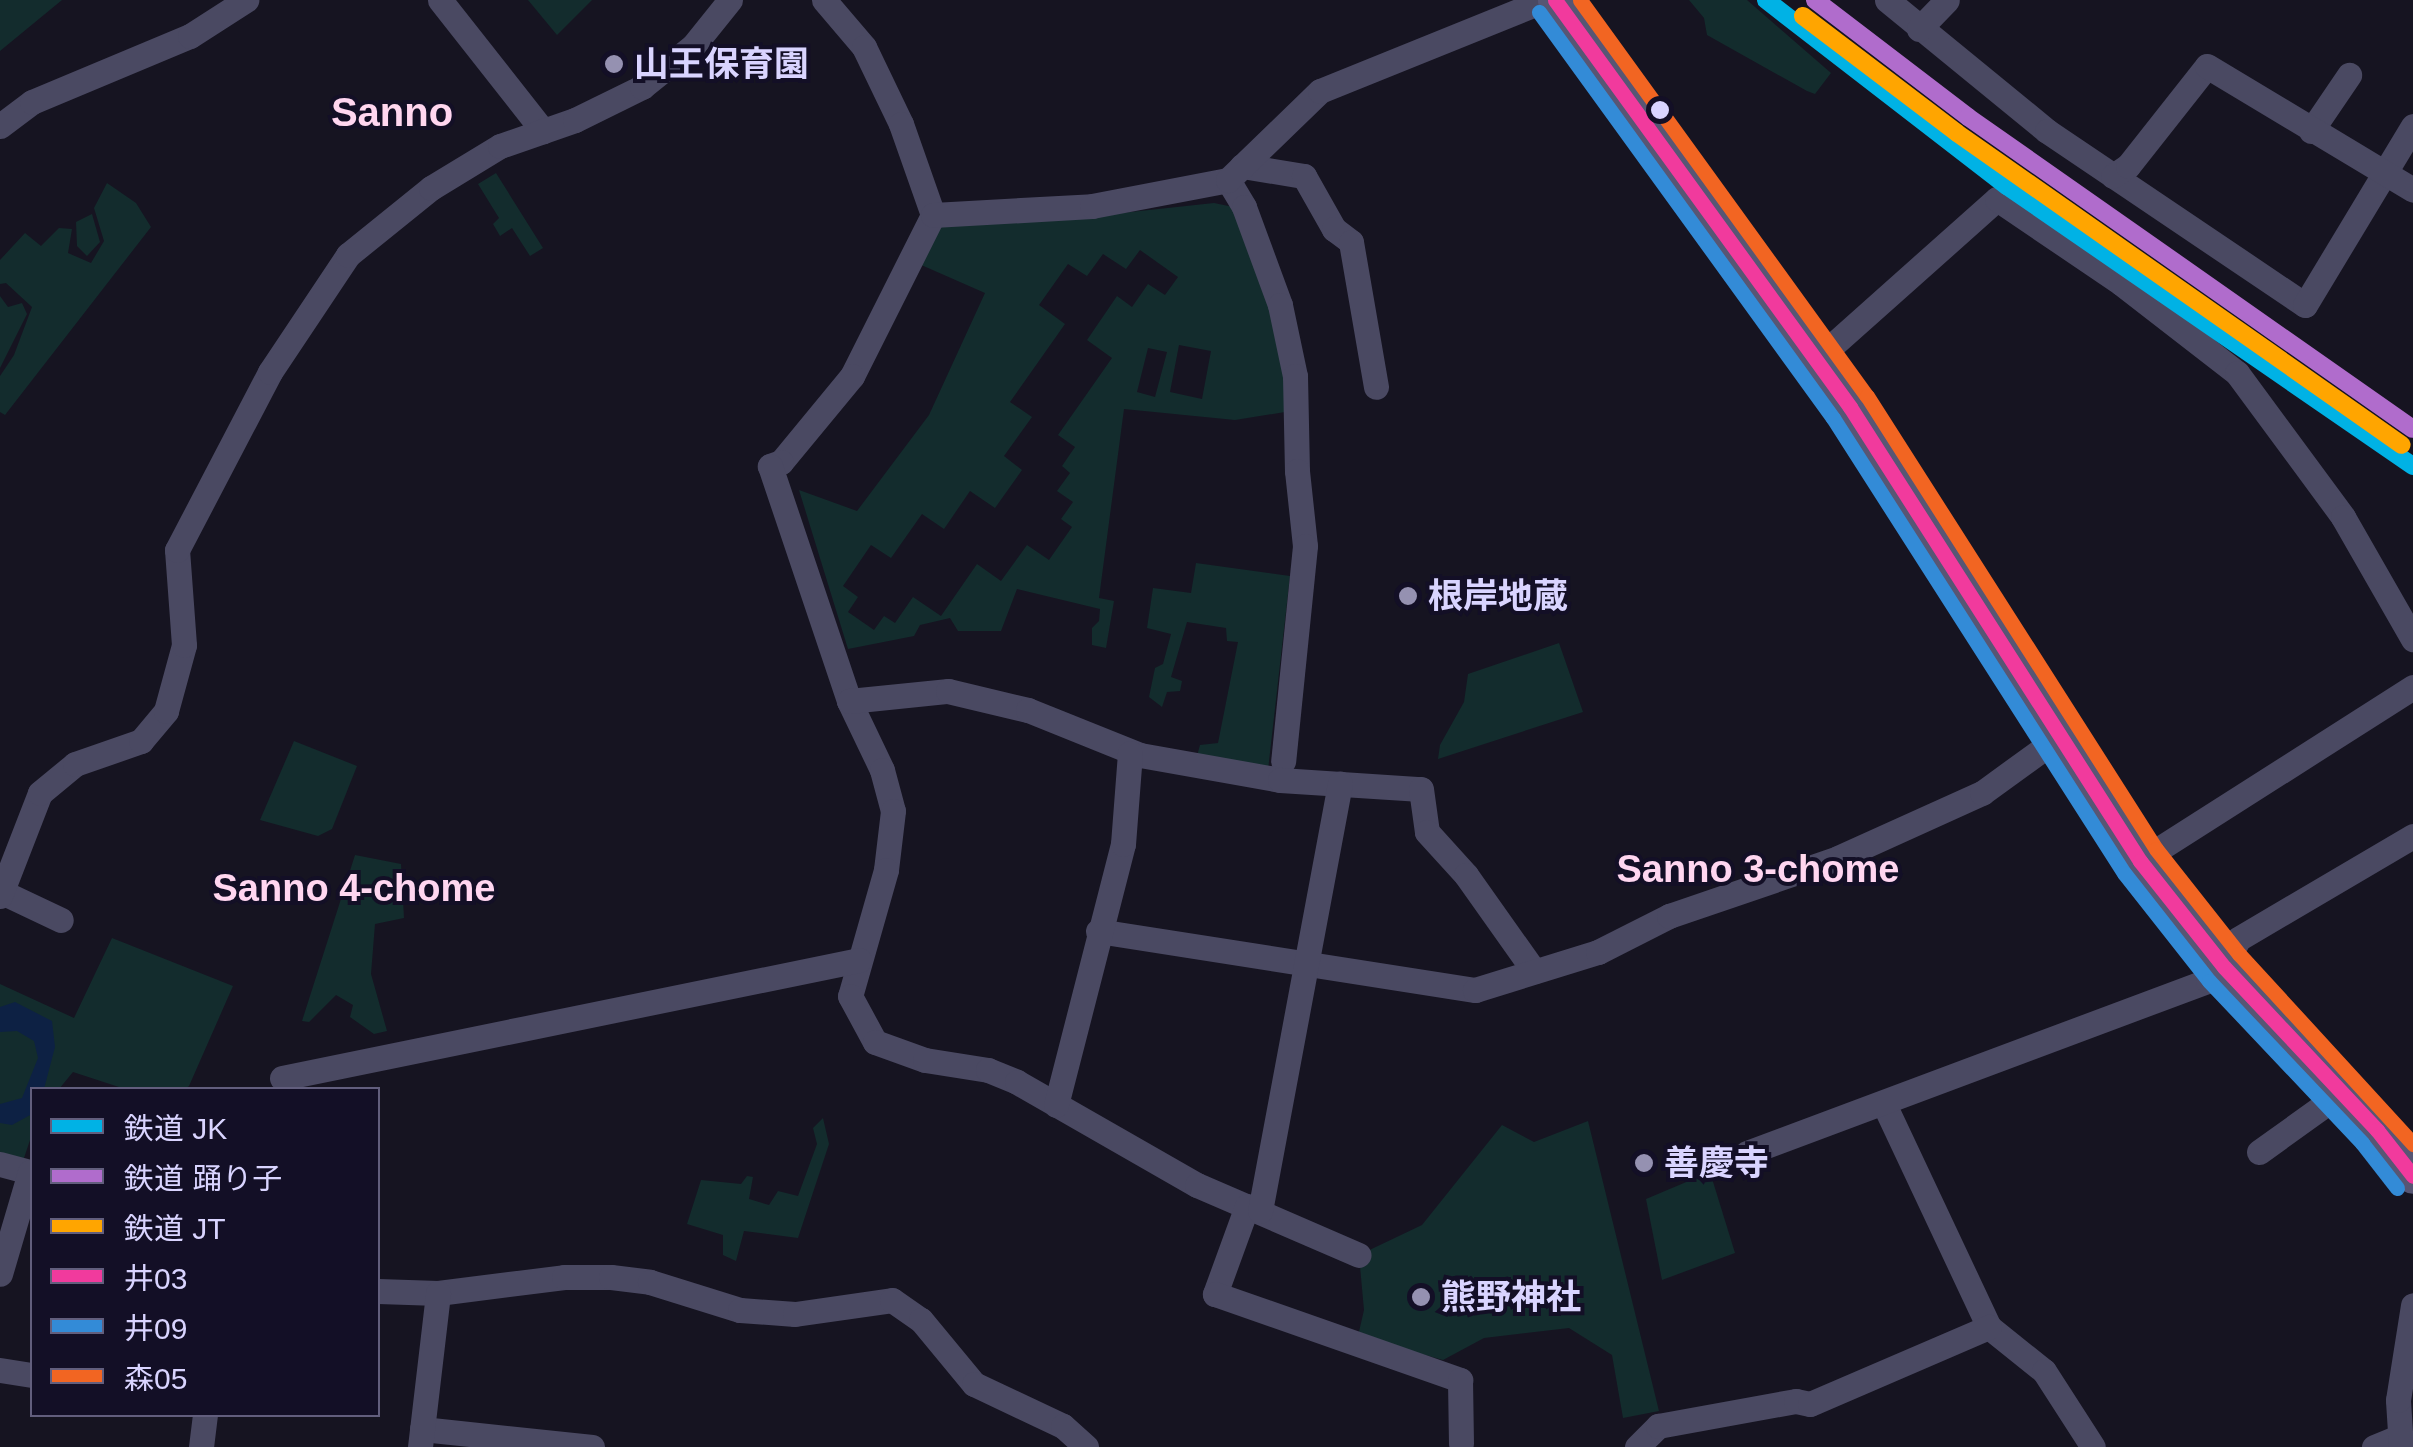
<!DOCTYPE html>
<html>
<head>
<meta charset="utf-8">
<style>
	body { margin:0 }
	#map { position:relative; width:2413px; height:1447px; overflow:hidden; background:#161421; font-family:Helvetica,"Noto Sans JP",sans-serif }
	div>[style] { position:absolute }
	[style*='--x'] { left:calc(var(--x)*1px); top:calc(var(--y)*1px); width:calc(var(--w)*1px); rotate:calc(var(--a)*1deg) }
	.green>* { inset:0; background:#132c2d }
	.water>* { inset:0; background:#0d2144 }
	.minor>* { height:25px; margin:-12.5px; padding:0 12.5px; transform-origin:12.5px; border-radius:12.5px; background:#4a4962 }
	.secondary>* { height:35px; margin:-17.5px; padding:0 17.5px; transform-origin:17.5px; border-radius:17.5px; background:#575674 }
	.bus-1>* { height:15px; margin:-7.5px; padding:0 7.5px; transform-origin:7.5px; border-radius:7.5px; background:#f13a9d }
	.bus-2>* { height:15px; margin:-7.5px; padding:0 7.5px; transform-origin:7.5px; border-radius:7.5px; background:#338bd7 }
	.bus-3>* { height:15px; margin:-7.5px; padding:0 7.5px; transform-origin:7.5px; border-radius:7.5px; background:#f26522 }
	.rail-1>* { height:18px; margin:-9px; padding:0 9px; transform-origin:9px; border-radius:9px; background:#00b2e5 }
	.rail-2>* { height:18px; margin:-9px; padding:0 9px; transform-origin:9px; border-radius:9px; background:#b06ccc }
	.rail-3>* { height:18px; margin:-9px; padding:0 9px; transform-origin:9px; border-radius:9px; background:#ffa500 }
	.dots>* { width:28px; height:28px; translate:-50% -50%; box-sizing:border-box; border:5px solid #130f26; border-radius:50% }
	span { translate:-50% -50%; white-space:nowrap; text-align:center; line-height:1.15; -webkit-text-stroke:8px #130f26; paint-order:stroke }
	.poi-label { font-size:35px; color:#d9d4ff; font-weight:700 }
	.left { translate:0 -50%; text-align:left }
	.neighbourhood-label { font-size:38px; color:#ffd6f0; font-weight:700 }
	.quarter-label { font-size:40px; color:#ffd6f0; font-weight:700 }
	.legend { position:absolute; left:30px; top:1087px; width:350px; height:330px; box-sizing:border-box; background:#130f26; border:2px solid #625e7d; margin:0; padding:12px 18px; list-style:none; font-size:30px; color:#d9d4ff }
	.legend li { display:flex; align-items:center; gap:20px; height:50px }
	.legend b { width:50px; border:2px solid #625e7d }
</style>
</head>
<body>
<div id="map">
	<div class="green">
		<i style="clip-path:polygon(0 0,62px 0,0 51px)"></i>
		<i style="clip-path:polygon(528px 0,592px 0,557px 35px)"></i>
		<i style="clip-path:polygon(1689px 0,1747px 0,1831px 73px,1815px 94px,1807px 91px,1707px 35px,1704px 18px)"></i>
		<i style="clip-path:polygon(496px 173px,543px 248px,530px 256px,512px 228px,500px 236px,493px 224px,499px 218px,478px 184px)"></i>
		<i style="clip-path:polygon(107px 183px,136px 203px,151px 227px,5px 415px,0 412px,0 376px,14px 355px,32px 307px,6px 283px,0 284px,0 260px,25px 233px,41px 246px,59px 228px,72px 229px,68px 253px,91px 263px,104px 241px,94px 208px)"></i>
		<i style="clip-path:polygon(evenodd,1214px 203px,1238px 208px,1278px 308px,1291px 411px,1235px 420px,1124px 409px,1099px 598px,1114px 601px,1106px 648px,1092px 645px,1092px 628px,1099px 621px,1100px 609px,1017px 589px,1001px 631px,958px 631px,950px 618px,920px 625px,914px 636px,848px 649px,799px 490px,857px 511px,929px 415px,985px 293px,919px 264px,940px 221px,1112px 214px,1214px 203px,1140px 250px,1178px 277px,1165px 295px,1148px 284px,1132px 307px,1117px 296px,1087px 340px,1112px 358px,1058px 435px,1075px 447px,1062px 466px,1070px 473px,1057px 491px,1073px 502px,1061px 519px,1072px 527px,1049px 560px,1027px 545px,1001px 581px,977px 564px,941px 616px,913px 597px,895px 623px,884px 616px,874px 630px,848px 612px,858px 597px,843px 586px,871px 545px,891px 558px,922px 514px,944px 529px,970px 491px,995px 508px,1022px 470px,1004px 456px,1032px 417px,1010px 402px,1065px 324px,1039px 305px,1068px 264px,1087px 276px,1103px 254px,1126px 269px,1140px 250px,1214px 203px,1179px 345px,1211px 351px,1202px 399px,1170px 392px,1179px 345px,1214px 203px,1148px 348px,1167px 352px,1155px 397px,1137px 392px,1148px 348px)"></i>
		<i style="clip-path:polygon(92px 214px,100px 242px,87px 256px,77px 246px,76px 222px)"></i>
		<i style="clip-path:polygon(0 296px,8px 307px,22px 303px,27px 314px,0 368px)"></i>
		<i style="clip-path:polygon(1196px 563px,1290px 576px,1267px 779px,1195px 763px,1200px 745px,1218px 743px,1238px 642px,1227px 641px,1226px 628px,1187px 622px,1171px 677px,1182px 681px,1180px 691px,1167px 692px,1162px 707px,1149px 697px,1155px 668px,1163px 664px,1171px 634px,1147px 628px,1153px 588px,1191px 593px)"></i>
		<i style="clip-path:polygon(1559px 643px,1583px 712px,1438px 759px,1440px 745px,1464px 702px,1468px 674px)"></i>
		<i style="clip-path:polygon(294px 741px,357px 766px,332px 829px,318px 836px,260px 820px)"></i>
		<i style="clip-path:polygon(355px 855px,401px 864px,404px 918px,375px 924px,371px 974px,387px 1031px,374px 1034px,350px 1017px,353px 1005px,336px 995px,309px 1022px,302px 1021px)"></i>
		<i style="clip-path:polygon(112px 938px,233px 986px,189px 1086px,185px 1089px,125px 1089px,73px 1072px,59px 1089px,32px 1090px,32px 1134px,23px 1161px,0 1162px,0 984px,74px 1018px)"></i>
		<i style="clip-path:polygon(823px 1118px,829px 1144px,798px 1238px,744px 1231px,736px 1261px,723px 1255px,723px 1235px,687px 1224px,701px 1180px,741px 1184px,747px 1176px,753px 1177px,749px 1199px,769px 1205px,778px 1191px,798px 1196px,817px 1144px,813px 1128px)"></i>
		<i style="clip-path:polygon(1588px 1121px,1659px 1411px,1623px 1418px,1612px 1355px,1569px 1328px,1484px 1338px,1443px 1360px,1358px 1336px,1364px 1310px,1359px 1255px,1422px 1225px,1502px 1125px,1534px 1142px)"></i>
		<i style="clip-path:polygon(1710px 1172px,1735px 1253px,1662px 1280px,1646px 1199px)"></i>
	</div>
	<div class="water">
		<i style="clip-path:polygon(15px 1002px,52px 1021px,55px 1047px,44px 1089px,32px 1090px,32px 1114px,12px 1125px,0 1123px,0 1104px,22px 1098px,38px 1058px,34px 1041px,17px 1031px,0 1032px,0 1007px)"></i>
	</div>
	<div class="minor">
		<i style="--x:440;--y:0;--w:167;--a:51.8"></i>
		<i style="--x:824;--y:0;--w:62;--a:49.6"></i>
		<i style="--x:864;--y:47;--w:85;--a:64.3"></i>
		<i style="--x:901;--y:124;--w:96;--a:70.6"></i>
		<i style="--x:933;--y:215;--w:180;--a:116.7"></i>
		<i style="--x:852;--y:376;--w:112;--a:129.5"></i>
		<i style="--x:781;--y:462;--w:12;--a:160"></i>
		<i style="--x:770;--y:466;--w:248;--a:71.4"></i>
		<i style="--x:849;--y:701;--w:76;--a:64.4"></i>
		<i style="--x:882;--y:770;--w:42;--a:75"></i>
		<i style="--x:893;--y:811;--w:59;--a:96.8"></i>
		<i style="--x:886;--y:870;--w:131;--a:105.9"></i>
		<i style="--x:850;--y:996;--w:52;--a:61.5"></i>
		<i style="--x:875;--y:1042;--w:53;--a:19.8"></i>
		<i style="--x:925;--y:1060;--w:64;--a:9"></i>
		<i style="--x:988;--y:1070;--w:31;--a:22"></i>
		<i style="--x:1017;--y:1082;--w:207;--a:29.8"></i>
		<i style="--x:1197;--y:1185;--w:176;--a:23.4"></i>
		<i style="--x:1887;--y:0;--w:207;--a:39.3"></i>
		<i style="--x:2047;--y:131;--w:311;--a:34"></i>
		<i style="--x:2305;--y:305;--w:209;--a:-58.9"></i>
		<i style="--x:1919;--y:29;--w:40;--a:-46"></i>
		<i style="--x:0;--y:126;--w:40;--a:-37"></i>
		<i style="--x:32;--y:102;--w:171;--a:-22.7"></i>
		<i style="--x:190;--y:36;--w:67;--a:-32.7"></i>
		<i style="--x:2311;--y:131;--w:68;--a:-55.8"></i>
		<i style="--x:1242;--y:166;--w:63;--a:9.2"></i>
		<i style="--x:1304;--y:176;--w:61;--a:60.5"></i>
		<i style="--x:1334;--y:229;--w:21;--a:37"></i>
		<i style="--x:1351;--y:242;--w:147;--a:80.2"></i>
		<i style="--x:2113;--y:176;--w:18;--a:-34"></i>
		<i style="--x:2128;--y:166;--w:127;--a:-51.7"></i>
		<i style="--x:2207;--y:66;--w:240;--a:31"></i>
		<i style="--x:1228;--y:180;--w:31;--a:59"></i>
		<i style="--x:1244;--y:207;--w:104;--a:69.8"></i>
		<i style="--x:1280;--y:305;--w:73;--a:78.1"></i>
		<i style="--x:1295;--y:376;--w:95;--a:88.8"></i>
		<i style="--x:1297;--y:471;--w:75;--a:83.9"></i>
		<i style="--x:1305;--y:546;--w:216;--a:95.8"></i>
		<i style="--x:933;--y:215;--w:159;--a:-3.2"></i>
		<i style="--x:1092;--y:206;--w:138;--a:-10.8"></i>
		<i style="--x:1228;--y:180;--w:128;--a:-44.1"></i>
		<i style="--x:1320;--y:91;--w:243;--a:-22"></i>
		<i style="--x:1816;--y:360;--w:242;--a:-41.7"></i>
		<i style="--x:1997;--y:199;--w:150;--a:34.1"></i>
		<i style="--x:2121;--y:283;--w:147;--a:37.8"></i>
		<i style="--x:2237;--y:373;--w:179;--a:53.6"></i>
		<i style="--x:2343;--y:517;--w:141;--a:60.2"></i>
		<i style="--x:849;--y:701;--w:100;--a:-5.8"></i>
		<i style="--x:948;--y:691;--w:82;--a:13.4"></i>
		<i style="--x:1028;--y:710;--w:121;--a:21.9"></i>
		<i style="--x:1140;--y:755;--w:142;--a:10.1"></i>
		<i style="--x:1280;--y:780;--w:141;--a:3.7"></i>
		<i style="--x:1421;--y:789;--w:43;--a:82.1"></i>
		<i style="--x:1427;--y:832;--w:58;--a:47.8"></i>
		<i style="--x:1466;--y:875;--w:118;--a:54.7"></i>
		<i style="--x:2140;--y:861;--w:324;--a:-32.5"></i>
		<i style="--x:2;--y:892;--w:65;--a:25.4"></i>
		<i style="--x:0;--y:896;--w:110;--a:-68.8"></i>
		<i style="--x:40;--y:793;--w:45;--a:-39.6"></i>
		<i style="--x:75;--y:764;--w:70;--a:-19.2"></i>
		<i style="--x:141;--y:741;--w:39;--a:-50"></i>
		<i style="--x:166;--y:711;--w:68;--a:-74.7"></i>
		<i style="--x:184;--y:645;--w:95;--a:-94.2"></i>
		<i style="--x:177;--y:550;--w:201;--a:-62.4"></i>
		<i style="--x:270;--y:372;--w:141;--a:-56.3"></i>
		<i style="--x:348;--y:255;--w:107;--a:-38.9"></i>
		<i style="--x:431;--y:188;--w:81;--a:-31.3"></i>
		<i style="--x:500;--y:146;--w:79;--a:-19.1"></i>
		<i style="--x:575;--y:120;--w:75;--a:-26.2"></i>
		<i style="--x:642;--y:87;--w:65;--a:-38.8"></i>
		<i style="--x:693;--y:46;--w:59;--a:-51.2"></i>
		<i style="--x:1098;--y:931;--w:382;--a:8.9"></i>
		<i style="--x:1475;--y:990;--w:129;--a:-17.2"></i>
		<i style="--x:1598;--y:952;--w:80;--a:-26.9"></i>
		<i style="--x:1669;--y:916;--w:179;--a:-18.9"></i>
		<i style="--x:1838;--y:858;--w:158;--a:-24.3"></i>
		<i style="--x:1982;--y:793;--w:95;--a:-36"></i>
		<i style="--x:282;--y:1078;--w:589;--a:-11.56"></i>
		<i style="--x:1884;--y:1104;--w:246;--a:64.8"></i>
		<i style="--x:1989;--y:1327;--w:70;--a:38.7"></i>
		<i style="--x:2044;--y:1371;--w:90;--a:57.2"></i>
		<i style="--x:1056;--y:1105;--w:269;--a:-75.6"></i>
		<i style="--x:1123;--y:844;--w:91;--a:-85.6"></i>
		<i style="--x:2259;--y:1152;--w:101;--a:-35.7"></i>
		<i style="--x:1747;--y:1153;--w:492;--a:-20.5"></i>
		<i style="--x:2208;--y:981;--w:21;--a:-41"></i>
		<i style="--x:2224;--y:967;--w:31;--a:-63"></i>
		<i style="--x:2238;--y:939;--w:203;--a:-30.5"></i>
		<i style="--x:0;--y:1164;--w:31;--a:15"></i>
		<i style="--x:30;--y:1172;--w:106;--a:106.4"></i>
		<i style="--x:1247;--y:1206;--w:94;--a:110"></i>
		<i style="--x:1215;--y:1294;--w:260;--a:19.3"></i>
		<i style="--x:1460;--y:1380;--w:63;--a:89.1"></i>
		<i style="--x:1260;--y:1211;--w:435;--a:-79.4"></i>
		<i style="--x:378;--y:1291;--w:60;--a:1.9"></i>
		<i style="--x:438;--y:1293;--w:127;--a:-7.2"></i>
		<i style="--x:564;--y:1277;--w:47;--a:0"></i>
		<i style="--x:611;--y:1277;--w:39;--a:7"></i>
		<i style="--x:650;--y:1282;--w:94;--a:17.3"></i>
		<i style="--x:740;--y:1310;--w:55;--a:4.2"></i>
		<i style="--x:795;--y:1314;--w:98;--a:-8.2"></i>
		<i style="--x:892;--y:1300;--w:35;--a:35"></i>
		<i style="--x:921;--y:1320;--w:83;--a:50.4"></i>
		<i style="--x:974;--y:1384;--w:98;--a:25.3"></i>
		<i style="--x:1063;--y:1426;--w:31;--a:42"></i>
		<i style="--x:0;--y:1370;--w:32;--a:9"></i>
		<i style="--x:422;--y:1429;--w:171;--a:6"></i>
		<i style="--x:201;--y:1447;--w:33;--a:-83"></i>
		<i style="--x:420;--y:1447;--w:155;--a:-83.3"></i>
		<i style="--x:1637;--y:1447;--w:30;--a:-45"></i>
		<i style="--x:1658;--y:1426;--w:140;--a:-10.3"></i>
		<i style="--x:1796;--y:1401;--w:14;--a:12"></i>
		<i style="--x:1810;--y:1404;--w:195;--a:-23.3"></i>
		<i style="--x:2374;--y:1447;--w:27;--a:-22"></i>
		<i style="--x:2401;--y:1447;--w:47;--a:-93.7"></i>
		<i style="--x:2398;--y:1400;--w:96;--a:-81"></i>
	</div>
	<div class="secondary">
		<i style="--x:1555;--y:0;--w:503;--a:54.06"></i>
		<i style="--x:1850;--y:407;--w:539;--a:57.43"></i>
		<i style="--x:2140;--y:861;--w:135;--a:51.6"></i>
		<i style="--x:2224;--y:967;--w:224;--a:46.8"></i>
		<i style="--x:2377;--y:1130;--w:58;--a:52"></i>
	</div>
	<div class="bus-1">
		<i style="--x:1555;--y:0;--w:503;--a:54.06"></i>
		<i style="--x:1850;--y:407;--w:539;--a:57.43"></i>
		<i style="--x:2140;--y:861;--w:135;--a:51.6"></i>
		<i style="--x:2224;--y:967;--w:224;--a:46.8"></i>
		<i style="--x:2377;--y:1130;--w:58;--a:52"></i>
	</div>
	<div class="bus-2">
		<i style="--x:1539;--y:12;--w:501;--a:54.09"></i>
		<i style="--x:1833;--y:418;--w:540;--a:57.4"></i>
		<i style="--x:2124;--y:873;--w:137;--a:51.8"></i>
		<i style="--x:2209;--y:981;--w:223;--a:46.6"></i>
		<i style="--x:2362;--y:1143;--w:57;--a:52.1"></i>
	</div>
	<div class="bus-3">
		<i style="--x:1580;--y:0;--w:489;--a:54.1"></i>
		<i style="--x:1867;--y:396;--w:537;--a:57.46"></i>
		<i style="--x:2156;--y:849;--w:134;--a:51.7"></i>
		<i style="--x:2239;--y:954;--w:258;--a:47.5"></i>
	</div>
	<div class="rail-1">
		<i style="--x:1766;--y:0;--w:304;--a:37.7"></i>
		<i style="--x:2007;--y:186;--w:493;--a:34.6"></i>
	</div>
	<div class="rail-2">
		<i style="--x:1815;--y:0;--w:193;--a:37.4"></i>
		<i style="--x:1968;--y:117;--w:543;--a:35.04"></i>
	</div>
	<div class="rail-3">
		<i style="--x:1803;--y:16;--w:193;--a:37.2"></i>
		<i style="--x:1957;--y:133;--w:543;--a:35.04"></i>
	</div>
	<div class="dots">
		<i style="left:614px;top:64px;background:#9591b1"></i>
		<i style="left:1660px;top:110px;background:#d9d4ff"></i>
		<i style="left:1408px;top:596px;background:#9591b1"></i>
		<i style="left:1644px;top:1163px;background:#9591b1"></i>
		<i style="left:1421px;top:1297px;background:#9591b1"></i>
	</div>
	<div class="poi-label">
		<span class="left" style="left:634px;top:64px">山王保育園</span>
		<span class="left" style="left:1428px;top:596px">根岸地蔵</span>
		<span class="left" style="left:1664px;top:1163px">善慶寺</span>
		<span class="left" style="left:1441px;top:1297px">熊野神社</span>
	</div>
	<div class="neighbourhood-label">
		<span style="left:1758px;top:870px">Sanno 3-chome</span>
		<span style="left:354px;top:889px">Sanno 4-chome</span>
	</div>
	<div class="quarter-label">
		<span style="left:392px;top:112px">Sanno</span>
	</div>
	<ul class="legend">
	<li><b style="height:12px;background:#00b2e5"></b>鉄道 JK</li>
	<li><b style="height:12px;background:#b06ccc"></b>鉄道 踊り子</li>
	<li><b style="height:12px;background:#ffa500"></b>鉄道 JT</li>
	<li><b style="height:12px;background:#f13a9d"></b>井03</li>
	<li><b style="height:12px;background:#338bd7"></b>井09</li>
	<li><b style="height:12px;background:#f26522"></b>森05</li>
	</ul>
</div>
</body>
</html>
